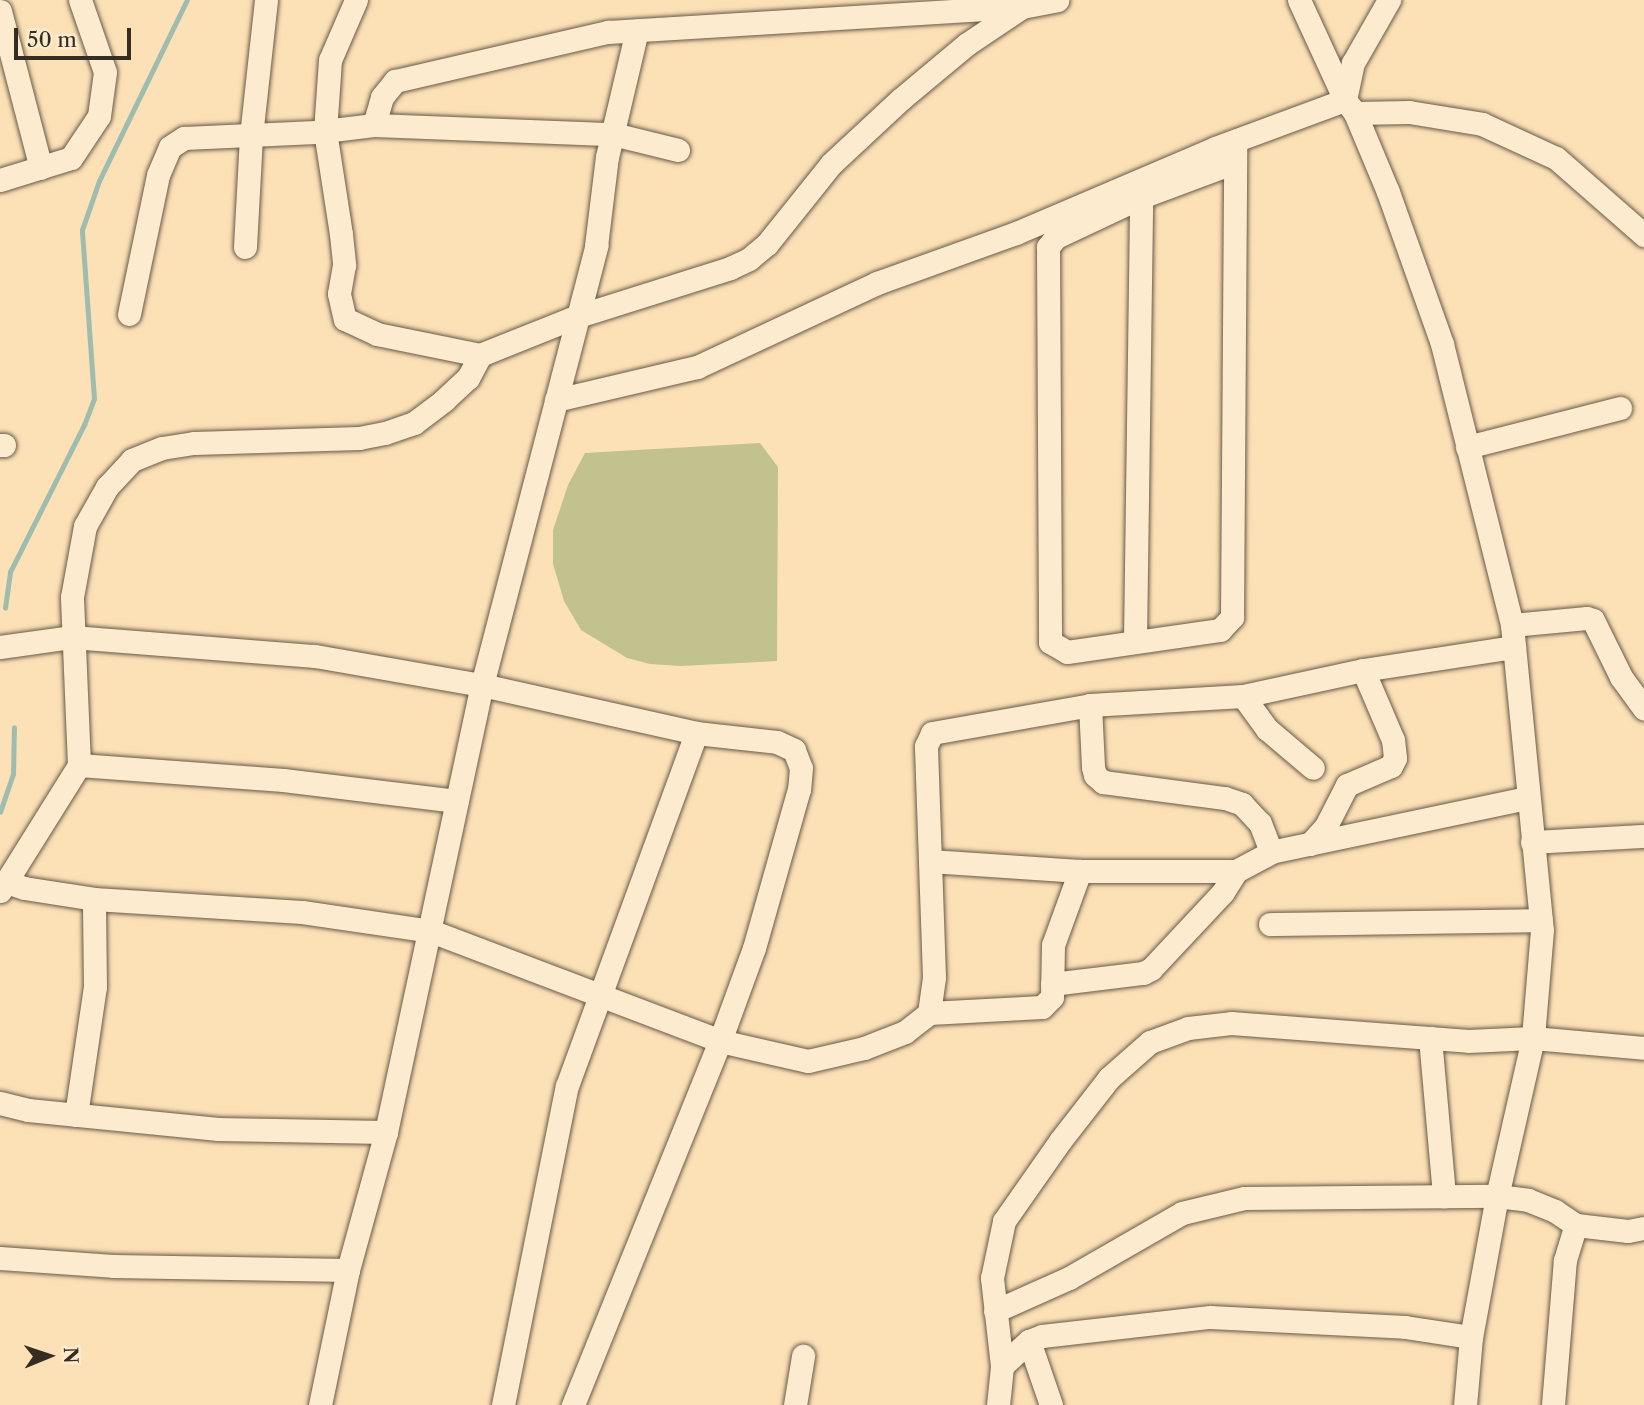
<!DOCTYPE html>
<html>
<head>
<meta charset="utf-8">
<style>
	body { margin:0 }
	#map { position:relative; width:1644px; height:1405px; overflow:hidden; background:#fce0b6; font-family:"Libre Caslon Text",serif }
	div>[style] { position:absolute }
	[style*='--x'] { left:calc(var(--x)*1px); top:calc(var(--y)*1px); width:calc(var(--w)*1px); rotate:calc(var(--a)*1deg) }
	.green>* { inset:0; background:#c1c28d }
	.stream>* { height:4.5px; margin:-2.25px; padding:0 2.25px; transform-origin:2.25px; border-radius:2.25px; background:#9fbdaf }
	.roads { filter:drop-shadow(0 0 2px #675a47) drop-shadow(0 0 2px #675a47) }
	.minor>* { height:23px; margin:-11.5px; padding:0 11.5px; transform-origin:11.5px; border-radius:11.5px; background:#fdebd0 }
	span { translate:-50% -50%; white-space:nowrap; text-align:center; line-height:1.15; -webkit-text-stroke:5px #fdebd0; paint-order:stroke }
	.north { position:absolute; left:14px; top:1321px; width:70px; height:70px; -webkit-text-stroke:5px #fdebd0; paint-order:stroke; rotate:88deg; font-size:19px; font-weight:700; line-height:28px; text-align:center; color:#352d22 }
	.north::after { content:''; display:block; margin:auto; width:24px; height:32px; background:#352d22; clip-path:polygon(50% 0,100% 100%,50% 72%,0 100%) }
	.scale { position:absolute; left:14px; top:28px; width:117px; height:32px; box-sizing:border-box; border:4px solid #352d22; border-top:0; padding-left:9px; font-size:21px; line-height:24px; white-space:nowrap; color:#352d22; -webkit-text-stroke:5px #fdebd0; paint-order:stroke }
</style>
</head>
<body>
<div id="map">
	<div class="green">
		<i style="clip-path:polygon(760px 443px,778px 467px,777px 661px,681px 666px,650px 664px,627px 658px,581px 630px,564px 601px,553px 564px,553px 530px,568px 485px,585px 453px)"></i>
	</div>
	<div class="stream">
		<i style="--x:5;--y:608;--w:36;--a:-82"></i>
		<i style="--x:10;--y:572;--w:165;--a:-63.3"></i>
		<i style="--x:84;--y:425;--w:28;--a:-69"></i>
		<i style="--x:94;--y:399;--w:169;--a:-94.1"></i>
		<i style="--x:82;--y:230;--w:52;--a:-70.9"></i>
		<i style="--x:99;--y:181;--w:201;--a:-64.1"></i>
		<i style="--x:0;--y:812;--w:40;--a:-71.1"></i>
		<i style="--x:13;--y:774;--w:46;--a:-88.8"></i>
	</div>
	<div class="roads">
		<div class="minor">
			<i style="--x:356;--y:0;--w:65;--a:113.4"></i>
			<i style="--x:330;--y:60;--w:71;--a:94"></i>
			<i style="--x:325;--y:131;--w:104;--a:81.2"></i>
			<i style="--x:341;--y:234;--w:31;--a:84"></i>
			<i style="--x:344;--y:265;--w:29;--a:100"></i>
			<i style="--x:339;--y:294;--w:26;--a:77"></i>
			<i style="--x:345;--y:319;--w:35;--a:25"></i>
			<i style="--x:377;--y:334;--w:105;--a:11.5"></i>
			<i style="--x:1299;--y:0;--w:110;--a:65.3"></i>
			<i style="--x:1345;--y:100;--w:16;--a:52"></i>
			<i style="--x:1355;--y:113;--w:86;--a:67.3"></i>
			<i style="--x:1388;--y:192;--w:161;--a:70.4"></i>
			<i style="--x:1442;--y:344;--w:290;--a:76"></i>
			<i style="--x:1512;--y:625;--w:306;--a:84.4"></i>
			<i style="--x:1542;--y:930;--w:108;--a:94.8"></i>
			<i style="--x:1533;--y:1038;--w:162;--a:102.8"></i>
			<i style="--x:1497;--y:1196;--w:143;--a:100.4"></i>
			<i style="--x:1471;--y:1337;--w:68;--a:95"></i>
			<i style="--x:0;--y:11;--w:162;--a:75.4"></i>
			<i style="--x:1355;--y:113;--w:54;--a:-1.1"></i>
			<i style="--x:1409;--y:112;--w:74;--a:9.3"></i>
			<i style="--x:1482;--y:124;--w:81;--a:24.7"></i>
			<i style="--x:1556;--y:158;--w:117;--a:41.2"></i>
			<i style="--x:374;--y:125;--w:29;--a:-74"></i>
			<i style="--x:382;--y:97;--w:21;--a:-51"></i>
			<i style="--x:395;--y:81;--w:219;--a:-13"></i>
			<i style="--x:608;--y:32;--w:415;--a:-3.5"></i>
			<i style="--x:1022;--y:7;--w:36;--a:-11"></i>
			<i style="--x:1235;--y:162;--w:100;--a:159.6"></i>
			<i style="--x:1141;--y:197;--w:94;--a:154.8"></i>
			<i style="--x:1056;--y:237;--w:13;--a:129"></i>
			<i style="--x:1048;--y:247;--w:395;--a:89.7"></i>
			<i style="--x:1050;--y:642;--w:20;--a:30"></i>
			<i style="--x:1067;--y:652;--w:155;--a:-8.2"></i>
			<i style="--x:1220;--y:630;--w:18;--a:-47"></i>
			<i style="--x:1232;--y:617;--w:476;--a:-89.6"></i>
			<i style="--x:0;--y:180;--w:74;--a:-17.2"></i>
			<i style="--x:71;--y:158;--w:50;--a:-56.3"></i>
			<i style="--x:99;--y:116;--w:44;--a:-82.2"></i>
			<i style="--x:105;--y:72;--w:76;--a:-109.1"></i>
			<i style="--x:245;--y:247;--w:111;--a:-86.9"></i>
			<i style="--x:251;--y:136;--w:137;--a:-83.7"></i>
			<i style="--x:129;--y:314;--w:142;--a:-78.2"></i>
			<i style="--x:158;--y:175;--w:30;--a:-67"></i>
			<i style="--x:170;--y:147;--w:17;--a:-33"></i>
			<i style="--x:184;--y:138;--w:132;--a:-2.6"></i>
			<i style="--x:316;--y:132;--w:58;--a:-6.9"></i>
			<i style="--x:374;--y:125;--w:239;--a:2.2"></i>
			<i style="--x:613;--y:134;--w:67;--a:13.8"></i>
			<i style="--x:556;--y:400;--w:145;--a:-13.2"></i>
			<i style="--x:697;--y:367;--w:199;--a:-25"></i>
			<i style="--x:877;--y:283;--w:148;--a:-19.8"></i>
			<i style="--x:1016;--y:233;--w:216;--a:-23.1"></i>
			<i style="--x:1215;--y:148;--w:139;--a:-20.3"></i>
			<i style="--x:1345;--y:100;--w:38;--a:-78"></i>
			<i style="--x:1353;--y:63;--w:73;--a:-60.3"></i>
			<i style="--x:0;--y:445;--w:4;--a:0"></i>
			<i style="--x:1467;--y:447;--w:158;--a:-14.3"></i>
			<i style="--x:1512;--y:625;--w:75;--a:-5.3"></i>
			<i style="--x:1587;--y:618;--w:6;--a:18"></i>
			<i style="--x:1593;--y:620;--w:64;--a:63.8"></i>
			<i style="--x:1621;--y:677;--w:39;--a:54"></i>
			<i style="--x:1135;--y:641;--w:444;--a:-89.2"></i>
			<i style="--x:0;--y:647;--w:73;--a:-7.9"></i>
			<i style="--x:72;--y:637;--w:244;--a:4.5"></i>
			<i style="--x:315;--y:656;--w:169;--a:9.9"></i>
			<i style="--x:482;--y:685;--w:219;--a:12.6"></i>
			<i style="--x:696;--y:733;--w:81;--a:6.3"></i>
			<i style="--x:777;--y:742;--w:19;--a:25"></i>
			<i style="--x:794;--y:750;--w:19;--a:69"></i>
			<i style="--x:801;--y:768;--w:21;--a:95"></i>
			<i style="--x:799;--y:789;--w:165;--a:105.8"></i>
			<i style="--x:754;--y:948;--w:99;--a:110.1"></i>
			<i style="--x:720;--y:1041;--w:393;--a:112"></i>
			<i style="--x:1243;--y:696;--w:41;--a:54"></i>
			<i style="--x:1267;--y:729;--w:60;--a:40.3"></i>
			<i style="--x:1090;--y:705;--w:62;--a:87.2"></i>
			<i style="--x:1093;--y:767;--w:8;--a:76"></i>
			<i style="--x:1095;--y:775;--w:11;--a:41"></i>
			<i style="--x:1103;--y:782;--w:123;--a:7.5"></i>
			<i style="--x:1225;--y:798;--w:18;--a:19"></i>
			<i style="--x:1242;--y:804;--w:26;--a:47"></i>
			<i style="--x:1260;--y:823;--w:31;--a:69"></i>
			<i style="--x:79;--y:765;--w:168;--a:-92.4"></i>
			<i style="--x:72;--y:597;--w:72;--a:-79.6"></i>
			<i style="--x:85;--y:526;--w:45;--a:-60.6"></i>
			<i style="--x:107;--y:487;--w:37;--a:-47"></i>
			<i style="--x:132;--y:460;--w:32;--a:-22"></i>
			<i style="--x:162;--y:448;--w:32;--a:-9"></i>
			<i style="--x:194;--y:443;--w:165;--a:-1.7"></i>
			<i style="--x:359;--y:438;--w:26;--a:-11"></i>
			<i style="--x:385;--y:433;--w:31;--a:-19"></i>
			<i style="--x:414;--y:423;--w:38;--a:-37"></i>
			<i style="--x:444;--y:400;--w:33;--a:-43"></i>
			<i style="--x:468;--y:378;--w:26;--a:-62"></i>
			<i style="--x:480;--y:355;--w:102;--a:-21.8"></i>
			<i style="--x:575;--y:317;--w:163;--a:-17.5"></i>
			<i style="--x:730;--y:268;--w:21;--a:-25"></i>
			<i style="--x:749;--y:259;--w:23;--a:-40"></i>
			<i style="--x:767;--y:244;--w:102;--a:-51.3"></i>
			<i style="--x:831;--y:164;--w:96;--a:-42.9"></i>
			<i style="--x:901;--y:99;--w:86;--a:-39.8"></i>
			<i style="--x:967;--y:44;--w:66;--a:-33.9"></i>
			<i style="--x:1532;--y:842;--w:112;--a:-3.1"></i>
			<i style="--x:1310;--y:844;--w:24;--a:-48"></i>
			<i style="--x:1326;--y:826;--w:46;--a:-62.9"></i>
			<i style="--x:1347;--y:785;--w:48;--a:-23.4"></i>
			<i style="--x:1391;--y:766;--w:9;--a:-63"></i>
			<i style="--x:1395;--y:758;--w:18;--a:-96"></i>
			<i style="--x:1393;--y:740;--w:76;--a:-113.2"></i>
			<i style="--x:930;--y:861;--w:150;--a:3.8"></i>
			<i style="--x:1080;--y:871;--w:156;--a:0"></i>
			<i style="--x:6;--y:882;--w:138;--a:-58"></i>
			<i style="--x:79;--y:765;--w:205;--a:4.2"></i>
			<i style="--x:283;--y:780;--w:175;--a:6.9"></i>
			<i style="--x:0;--y:891;--w:11;--a:-56"></i>
			<i style="--x:6;--y:882;--w:19;--a:18"></i>
			<i style="--x:24;--y:888;--w:71;--a:8.9"></i>
			<i style="--x:94;--y:899;--w:208;--a:3.6"></i>
			<i style="--x:302;--y:912;--w:130;--a:8.4"></i>
			<i style="--x:431;--y:931;--w:309;--a:20.8"></i>
			<i style="--x:720;--y:1041;--w:90;--a:12.8"></i>
			<i style="--x:808;--y:1061;--w:57;--a:-13.1"></i>
			<i style="--x:864;--y:1048;--w:44;--a:-21.3"></i>
			<i style="--x:905;--y:1032;--w:31;--a:-38"></i>
			<i style="--x:929;--y:1013;--w:113;--a:-3"></i>
			<i style="--x:1042;--y:1007;--w:14;--a:-45"></i>
			<i style="--x:1052;--y:997;--w:52;--a:-88.9"></i>
			<i style="--x:1053;--y:945;--w:79;--a:-70"></i>
			<i style="--x:1270;--y:924;--w:271;--a:-0.8"></i>
			<i style="--x:1052;--y:984;--w:92;--a:-6.9"></i>
			<i style="--x:1143;--y:973;--w:9;--a:-27"></i>
			<i style="--x:1151;--y:969;--w:105;--a:-46.9"></i>
			<i style="--x:1223;--y:892;--w:25;--a:-58"></i>
			<i style="--x:1236;--y:871;--w:40;--a:-28"></i>
			<i style="--x:1271;--y:852;--w:262;--a:-11.9"></i>
			<i style="--x:929;--y:1013;--w:36;--a:-82"></i>
			<i style="--x:934;--y:977;--w:231;--a:-92"></i>
			<i style="--x:926;--y:746;--w:14;--a:-65"></i>
			<i style="--x:932;--y:733;--w:160;--a:-10"></i>
			<i style="--x:1090;--y:705;--w:153;--a:-3.4"></i>
			<i style="--x:1243;--y:696;--w:123;--a:-12.2"></i>
			<i style="--x:1363;--y:670;--w:153;--a:-8.7"></i>
			<i style="--x:1430;--y:1038;--w:159;--a:84.9"></i>
			<i style="--x:0;--y:1103;--w:29;--a:14"></i>
			<i style="--x:28;--y:1110;--w:191;--a:5.7"></i>
			<i style="--x:218;--y:1129;--w:168;--a:1"></i>
			<i style="--x:76;--y:1115;--w:129;--a:-81.6"></i>
			<i style="--x:95;--y:987;--w:88;--a:-90.7"></i>
			<i style="--x:0;--y:1258;--w:113;--a:4"></i>
			<i style="--x:113;--y:1266;--w:235;--a:1"></i>
			<i style="--x:995;--y:1311;--w:81;--a:-24"></i>
			<i style="--x:1069;--y:1278;--w:130;--a:-29.9"></i>
			<i style="--x:1182;--y:1213;--w:64;--a:-13.6"></i>
			<i style="--x:1244;--y:1198;--w:253;--a:-0.5"></i>
			<i style="--x:1497;--y:1196;--w:31;--a:7"></i>
			<i style="--x:1528;--y:1200;--w:29;--a:22"></i>
			<i style="--x:1555;--y:1211;--w:25;--a:34"></i>
			<i style="--x:1576;--y:1225;--w:52;--a:6.6"></i>
			<i style="--x:1628;--y:1231;--w:16;--a:-11"></i>
			<i style="--x:1029;--y:1341;--w:68;--a:71"></i>
			<i style="--x:1002;--y:1366;--w:37;--a:-43"></i>
			<i style="--x:1029;--y:1341;--w:14;--a:-21"></i>
			<i style="--x:1042;--y:1336;--w:169;--a:-6.5"></i>
			<i style="--x:1210;--y:1317;--w:195;--a:2.9"></i>
			<i style="--x:1405;--y:1327;--w:67;--a:8.6"></i>
			<i style="--x:320;--y:1405;--w:138;--a:-78.3"></i>
			<i style="--x:348;--y:1270;--w:143;--a:-74.6"></i>
			<i style="--x:386;--y:1132;--w:457;--a:-77.9"></i>
			<i style="--x:482;--y:685;--w:454;--a:-75.4"></i>
			<i style="--x:596;--y:246;--w:90;--a:-83"></i>
			<i style="--x:607;--y:157;--w:130;--a:-76.7"></i>
			<i style="--x:503;--y:1405;--w:325;--a:-78.7"></i>
			<i style="--x:567;--y:1086;--w:376;--a:-69.9"></i>
			<i style="--x:795;--y:1405;--w:50;--a:-80.7"></i>
			<i style="--x:998;--y:1405;--w:39;--a:-84"></i>
			<i style="--x:1002;--y:1366;--w:89;--a:-96.5"></i>
			<i style="--x:992;--y:1278;--w:58;--a:-78.1"></i>
			<i style="--x:1004;--y:1221;--w:98;--a:-55"></i>
			<i style="--x:1060;--y:1141;--w:80;--a:-52.1"></i>
			<i style="--x:1109;--y:1078;--w:55;--a:-41.3"></i>
			<i style="--x:1150;--y:1042;--w:40;--a:-20.2"></i>
			<i style="--x:1188;--y:1028;--w:43;--a:-6.6"></i>
			<i style="--x:1231;--y:1023;--w:238;--a:4.3"></i>
			<i style="--x:1468;--y:1041;--w:65;--a:-2.6"></i>
			<i style="--x:1533;--y:1038;--w:111;--a:5.1"></i>
			<i style="--x:1553;--y:1405;--w:145;--a:-85.3"></i>
			<i style="--x:1565;--y:1260;--w:37;--a:-73"></i>
		</div>
	</div>
	<div class="north">N</div>
	<div class="scale">50 m</div>
</div>
</body>
</html>
